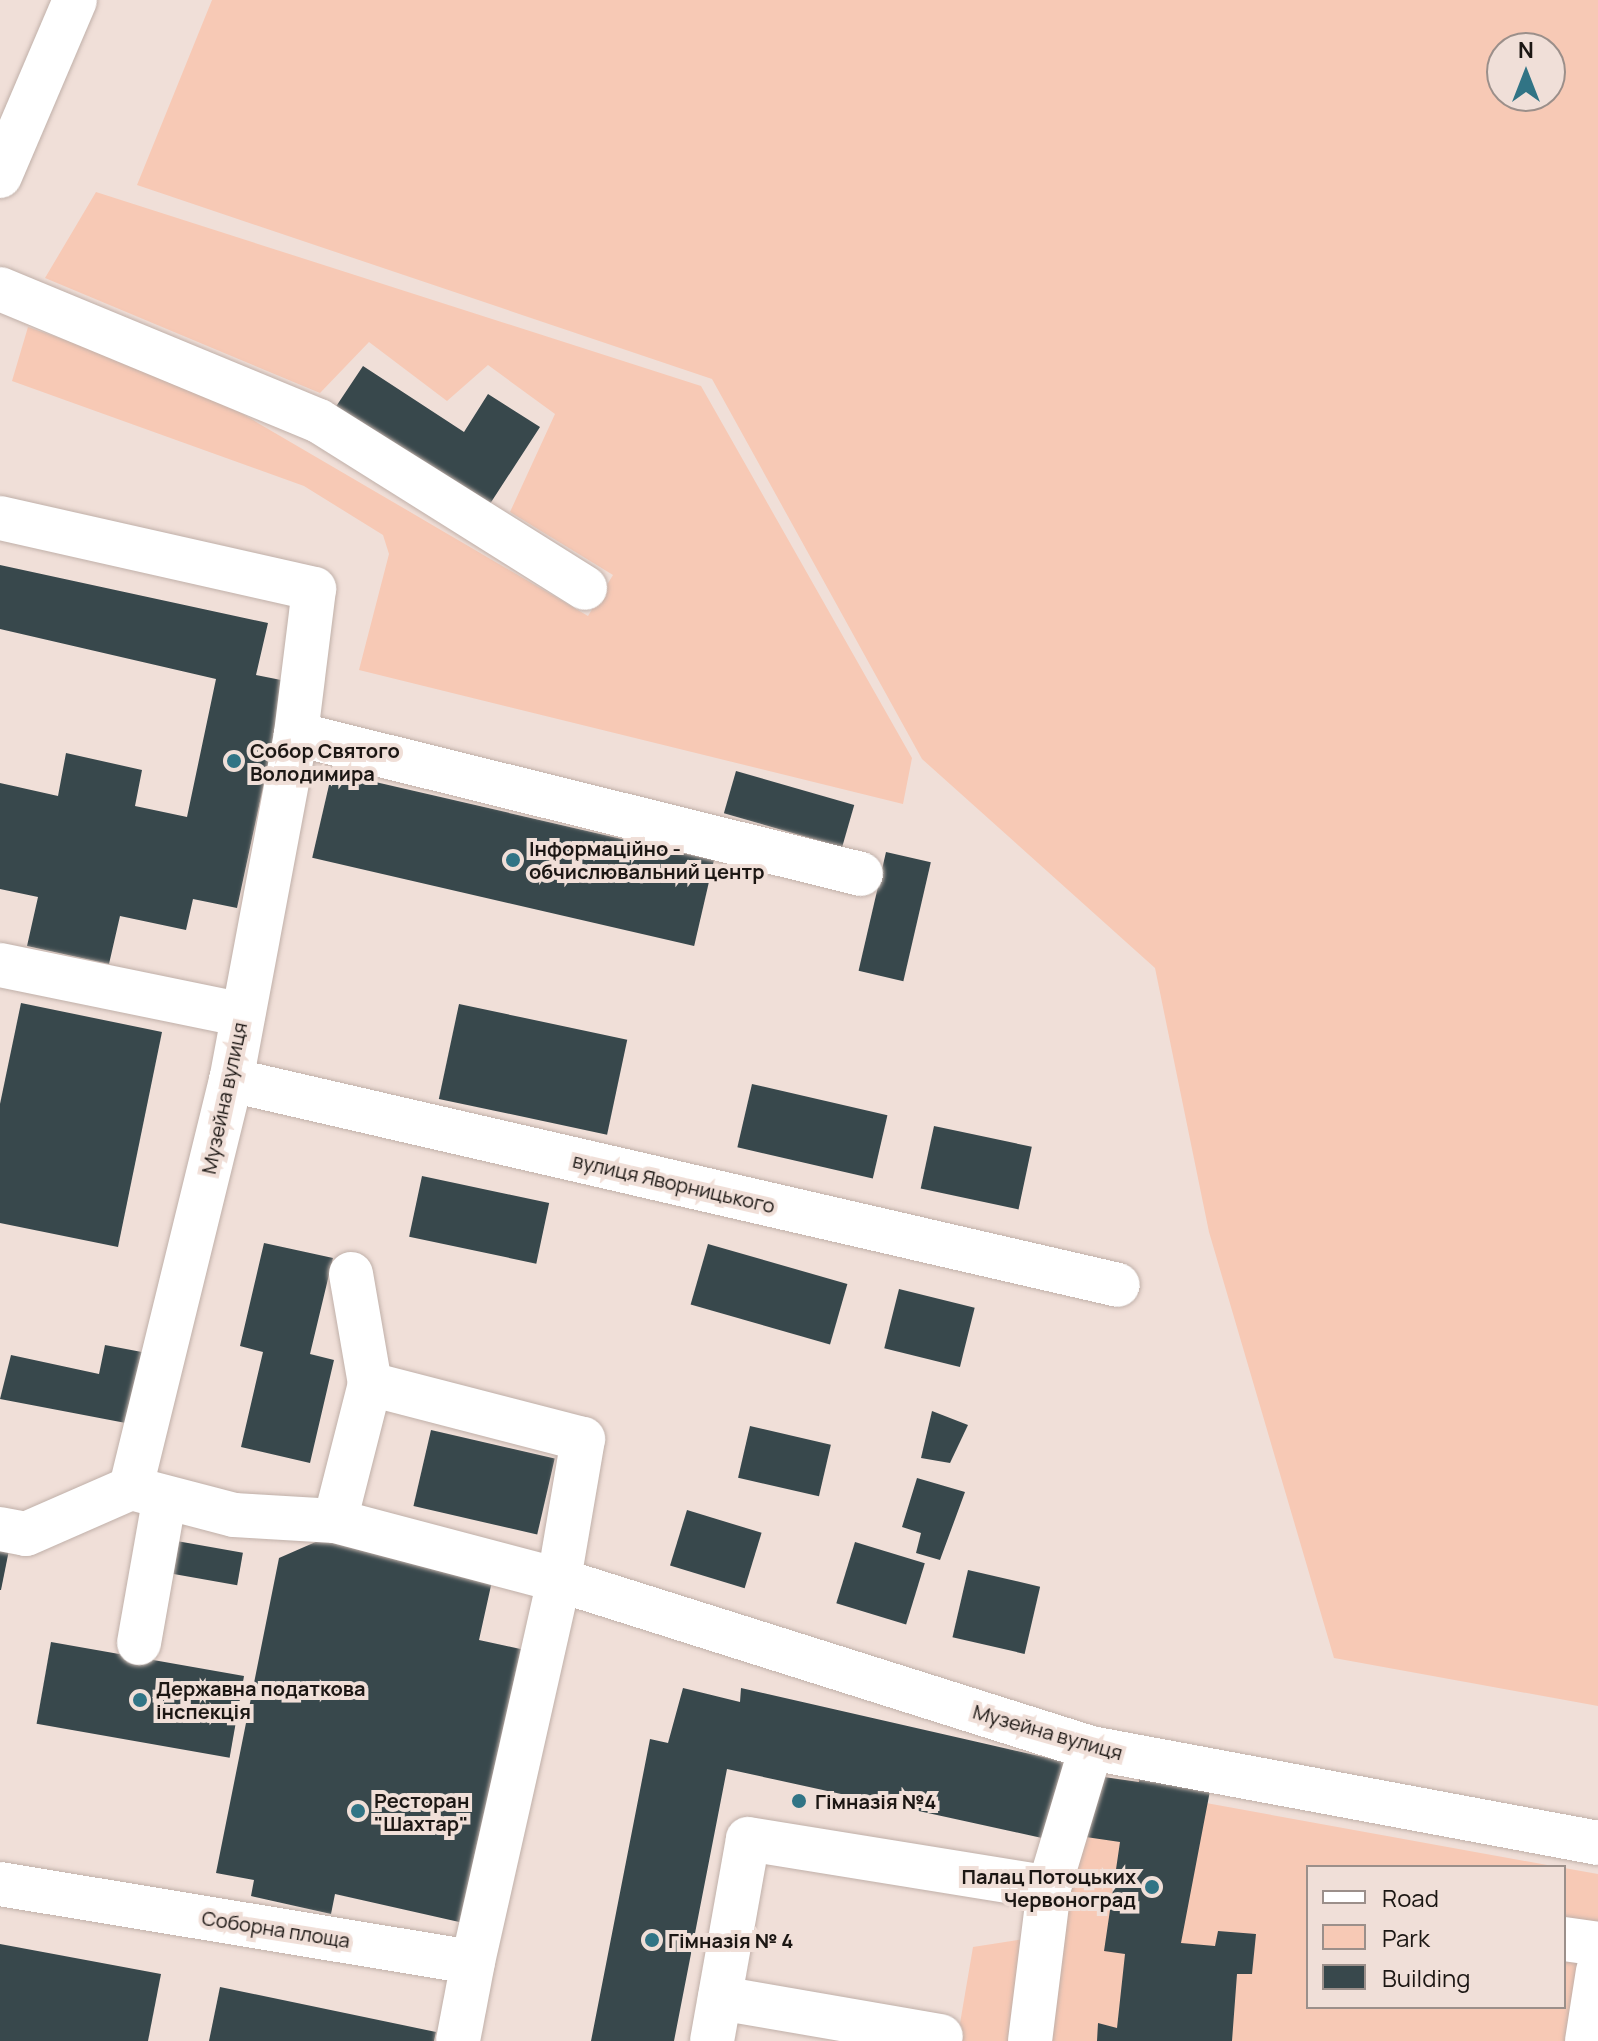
<!DOCTYPE html>
<html>
<head>
<meta charset="utf-8">
<style>
	body { margin:0 }
	#map { position:relative; width:1598px; height:2041px; overflow:hidden; background:#f0dfd8; font-family:Manrope,sans-serif }
	div>[style] { position:absolute }
	[style*='--x'] { left:calc(var(--x)*1px); top:calc(var(--y)*1px); width:calc(var(--w)*1px); rotate:calc(var(--a)*1deg) }
	.green>* { inset:0; background:#f7c9b5 }
	.building>* { inset:0; background:#38484c; transform-origin:0 0 }
	.roads { filter:drop-shadow(0 0 2px #c0b0a9) drop-shadow(0 0 2px #c0b0a9) }
	.minor>* { height:44px; margin:-22px; padding:0 22px; transform-origin:22px; border-radius:22px; background:#fff }
	.dots>* { width:22px; height:22px; translate:-50% -50%; box-sizing:border-box; border:4px solid #f0dfd8; border-radius:50% }
	span { translate:-50% -50%; white-space:nowrap; text-align:center; line-height:1.15; -webkit-text-stroke:8px #f0dfd8; paint-order:stroke }
	.poi-label { font-size:20px; color:#1c1714; font-weight:700 }
	.left { translate:0 -50%; text-align:left }
	.right { translate:-100% -50%; text-align:right }
	.street-label { font-size:20px; color:#1c1714 }
	.legend { position:absolute; left:1306px; top:1865px; width:260px; height:144px; box-sizing:border-box; background:#f0dfd8; border:2px solid #9b8f8a; margin:0; padding:10px 14px; list-style:none; font-size:24px; color:#1c1714 }
	.legend li { display:flex; align-items:center; gap:16px; height:40px }
	.legend b { width:40px; border:2px solid #9b8f8a }
	.north { position:absolute; left:1486px; top:32px; width:80px; height:80px; box-sizing:border-box; background:#f0dfd8; border:2px solid #9b8f8a; border-radius:50%; rotate:0deg; font-size:22px; font-weight:700; line-height:32px; text-align:center; color:#1c1714 }
	.north::after { content:''; display:block; margin:auto; width:28px; height:36px; background:#317485; clip-path:polygon(50% 0,100% 100%,50% 72%,0 100%) }
</style>
</head>
<body>
<div id="map">
	<div class="green">
		<i style="clip-path:polygon(evenodd,212px 0,1598px 0,1598px 1706px,1334px 1658px,1209px 1232px,1155px 968px,922px 759px,712px 379px,137px 185px,212px 0,1550px 48px,1550px 96px,1502px 96px,1502px 48px,1550px 48px)"></i>
		<i style="clip-path:polygon(96px 192px,701px 386px,912px 758px,903px 804px,359px 670px,389px 554px,383px 535px,304px 486px,12px 381px,28px 327px,193px 385px,588px 616px,613px 575px,510px 512px,555px 414px,488px 365px,447px 401px,369px 342px,320px 393px,45px 278px)"></i>
		<i style="clip-path:polygon(1140px 1767px,1206px 1803px,1558px 1867px,1308px 1867px,1308px 2007px,1564px 2007px,1564px 1868px,1598px 1874px,1598px 2041px,957px 2041px,973px 1947px,1024px 1939px,1090px 1775px,1138px 1782px)"></i>
	</div>
	<div class="building">
		<i style="clip-path:polygon(363px 366px,464px 432px,488px 394px,540px 427px,486px 510px,333px 411px)"></i>
		<i style="clip-path:polygon(0 565px,268px 623px,256px 675px,286px 681px,237px 908px,193px 899px,186px 930px,120px 916px,109px 964px,27px 946px,38px 897px,0 889px,0 783px,58px 796px,66px 753px,142px 770px,135px 806px,187px 817px,216px 679px,0 629px)"></i>
		<i style="left:736px;top:771px;width:123px;height:44px;rotate:16deg"></i>
		<i style="left:332px;top:772px;width:392px;height:88px;rotate:13deg"></i>
		<i style="left:886px;top:852px;width:46px;height:122px;rotate:13deg"></i>
		<i style="clip-path:polygon(21px 1003px,162px 1032px,118px 1247px,0 1223px,0 1104px)"></i>
		<i style="left:459px;top:1004px;width:172px;height:97px;rotate:12deg"></i>
		<i style="left:752px;top:1084px;width:139px;height:65px;rotate:13deg"></i>
		<i style="left:934px;top:1126px;width:100px;height:64px;rotate:12deg"></i>
		<i style="left:422px;top:1176px;width:130px;height:62px;rotate:12deg"></i>
		<i style="clip-path:polygon(264px 1243px,333px 1258px,310px 1354px,334px 1360px,310px 1463px,241px 1447px,263px 1352px,240px 1346px)"></i>
		<i style="left:708px;top:1244px;width:145px;height:63px;rotate:16deg"></i>
		<i style="left:899px;top:1289px;width:78px;height:61px;rotate:14deg"></i>
		<i style="clip-path:polygon(105px 1345px,147px 1353px,131px 1424px,0 1399px,11px 1355px,99px 1374px)"></i>
		<i style="clip-path:polygon(932px 1411px,968px 1425px,950px 1463px,921px 1458px)"></i>
		<i style="left:750px;top:1426px;width:83px;height:53px;rotate:13deg"></i>
		<i style="left:431px;top:1430px;width:127px;height:78px;rotate:13deg"></i>
		<i style="clip-path:polygon(917px 1478px,965px 1492px,940px 1560px,916px 1553px,921px 1533px,902px 1527px)"></i>
		<i style="left:687px;top:1510px;width:78px;height:58px;rotate:17deg"></i>
		<i style="clip-path:polygon(343px 1530px,492px 1581px,479px 1640px,525px 1650px,477px 1926px,335px 1894px,331px 1914px,251px 1896px,254px 1880px,216px 1873px,279px 1558px)"></i>
		<i style="left:171px;top:1540px;width:73px;height:33px;rotate:10deg"></i>
		<i style="left:855px;top:1542px;width:73px;height:64px;rotate:17deg"></i>
		<i style="clip-path:polygon(0 1543px,10px 1545px,1px 1590px,0 1590px)"></i>
		<i style="left:968px;top:1570px;width:74px;height:69px;rotate:13deg"></i>
		<i style="left:51px;top:1642px;width:196px;height:83px;rotate:10deg"></i>
		<i style="clip-path:polygon(683px 1688px,740px 1702px,741px 1688px,1070px 1763px,1051px 1840px,727px 1769px,674px 2041px,591px 2041px,650px 1739px,668px 1743px)"></i>
		<i style="clip-path:polygon(1140px 1767px,1213px 1775px,1181px 1943px,1215px 1946px,1218px 1931px,1256px 1934px,1252px 1974px,1237px 1974px,1232px 2041px,1097px 2041px,1098px 2023px,1117px 2028px,1125px 1954px,1104px 1951px,1120px 1842px,1079px 1836px,1090px 1775px,1139px 1782px)"></i>
		<i style="clip-path:polygon(0 1944px,161px 1974px,148px 2041px,0 2041px)"></i>
		<i style="clip-path:polygon(220px 1987px,436px 2032px,434px 2041px,209px 2041px)"></i>
	</div>
	<div class="roads">
		<div class="minor">
			<i style="--x:0;--y:176;--w:191;--a:-66.9"></i>
			<i style="--x:0;--y:289;--w:345;--a:22.5"></i>
			<i style="--x:319;--y:421;--w:314;--a:32.1"></i>
			<i style="--x:0;--y:518;--w:322;--a:12.7"></i>
			<i style="--x:314;--y:589;--w:146;--a:97.1"></i>
			<i style="--x:296;--y:734;--w:352;--a:100.6"></i>
			<i style="--x:231;--y:1080;--w:420;--a:103.8"></i>
			<i style="--x:131;--y:1488;--w:106;--a:14.7"></i>
			<i style="--x:234;--y:1515;--w:101;--a:3.4"></i>
			<i style="--x:335;--y:1521;--w:232;--a:14.8"></i>
			<i style="--x:559;--y:1580;--w:392;--a:102.7"></i>
			<i style="--x:296;--y:734;--w:582;--a:13.92"></i>
			<i style="--x:0;--y:965;--w:248;--a:11.6"></i>
			<i style="--x:231;--y:1080;--w:910;--a:13.01"></i>
			<i style="--x:351;--y:1274;--w:112;--a:80.2"></i>
			<i style="--x:335;--y:1521;--w:141;--a:-75.7"></i>
			<i style="--x:370;--y:1384;--w:220;--a:14.5"></i>
			<i style="--x:583;--y:1439;--w:143;--a:99.7"></i>
			<i style="--x:559;--y:1580;--w:558;--a:17.53"></i>
			<i style="--x:1091;--y:1748;--w:516;--a:10.61"></i>
			<i style="--x:0;--y:1529;--w:26;--a:11"></i>
			<i style="--x:26;--y:1534;--w:115;--a:-23.7"></i>
			<i style="--x:139;--y:1643;--w:144;--a:-80"></i>
			<i style="--x:0;--y:1884;--w:479;--a:9.4"></i>
			<i style="--x:473;--y:1962;--w:80;--a:100.8"></i>
			<i style="--x:1564;--y:1939;--w:34;--a:8"></i>
			<i style="--x:720;--y:1998;--w:224;--a:9.8"></i>
			<i style="--x:712;--y:2041;--w:205;--a:-79.9"></i>
			<i style="--x:748;--y:1839;--w:305;--a:9.2"></i>
			<i style="--x:1030;--y:2041;--w:154;--a:-82.9"></i>
			<i style="--x:1049;--y:1888;--w:146;--a:-73.3"></i>
			<i style="--x:1587;--y:2041;--w:71;--a:-81.1"></i>
		</div>
	</div>
	<div class="dots">
		<i style="left:234px;top:761px;background:#317485"></i>
		<i style="left:513px;top:860px;background:#317485"></i>
		<i style="left:140px;top:1700px;background:#317485"></i>
		<i style="left:799px;top:1801px;background:#317485"></i>
		<i style="left:358px;top:1811px;background:#317485"></i>
		<i style="left:1152px;top:1887px;background:#317485"></i>
		<i style="left:652px;top:1940px;background:#317485"></i>
	</div>
	<div class="poi-label">
		<span class="left" style="left:250px;top:762px">Собор Святого<br>Володимира</span>
		<span class="left" style="left:529px;top:860px">Інформаційно -<br>обчислювальний центр</span>
		<span class="left" style="left:156px;top:1700px">Державна податкова<br>інспекція</span>
		<span class="left" style="left:374px;top:1812px">Ресторан<br>"Шахтар"</span>
		<span class="left" style="left:815px;top:1801px">Гімназія №4</span>
		<span class="right" style="left:1136px;top:1888px">Палац Потоцьких<br>Червоноград</span>
		<span class="left" style="left:668px;top:1940px">Гімназія № 4</span>
	</div>
	<div class="street-label">
		<span style="left:224px;top:1098px;rotate:-78deg">Музейна вулиця</span>
		<span style="left:674px;top:1183px;rotate:13deg">вулиця Яворницького</span>
		<span style="left:1048px;top:1732px;rotate:16deg">Музейна вулиця</span>
		<span style="left:276px;top:1929px;rotate:9deg">Соборна площа</span>
	</div>
	<ul class="legend">
	<li><b style="height:10px;background:#fff"></b>Road</li>
	<li><b style="height:22px;background:#f7c9b5"></b>Park</li>
	<li><b style="height:22px;background:#38484c"></b>Building</li>
	</ul>
	<div class="north">N</div>
</div>
</body>
</html>
